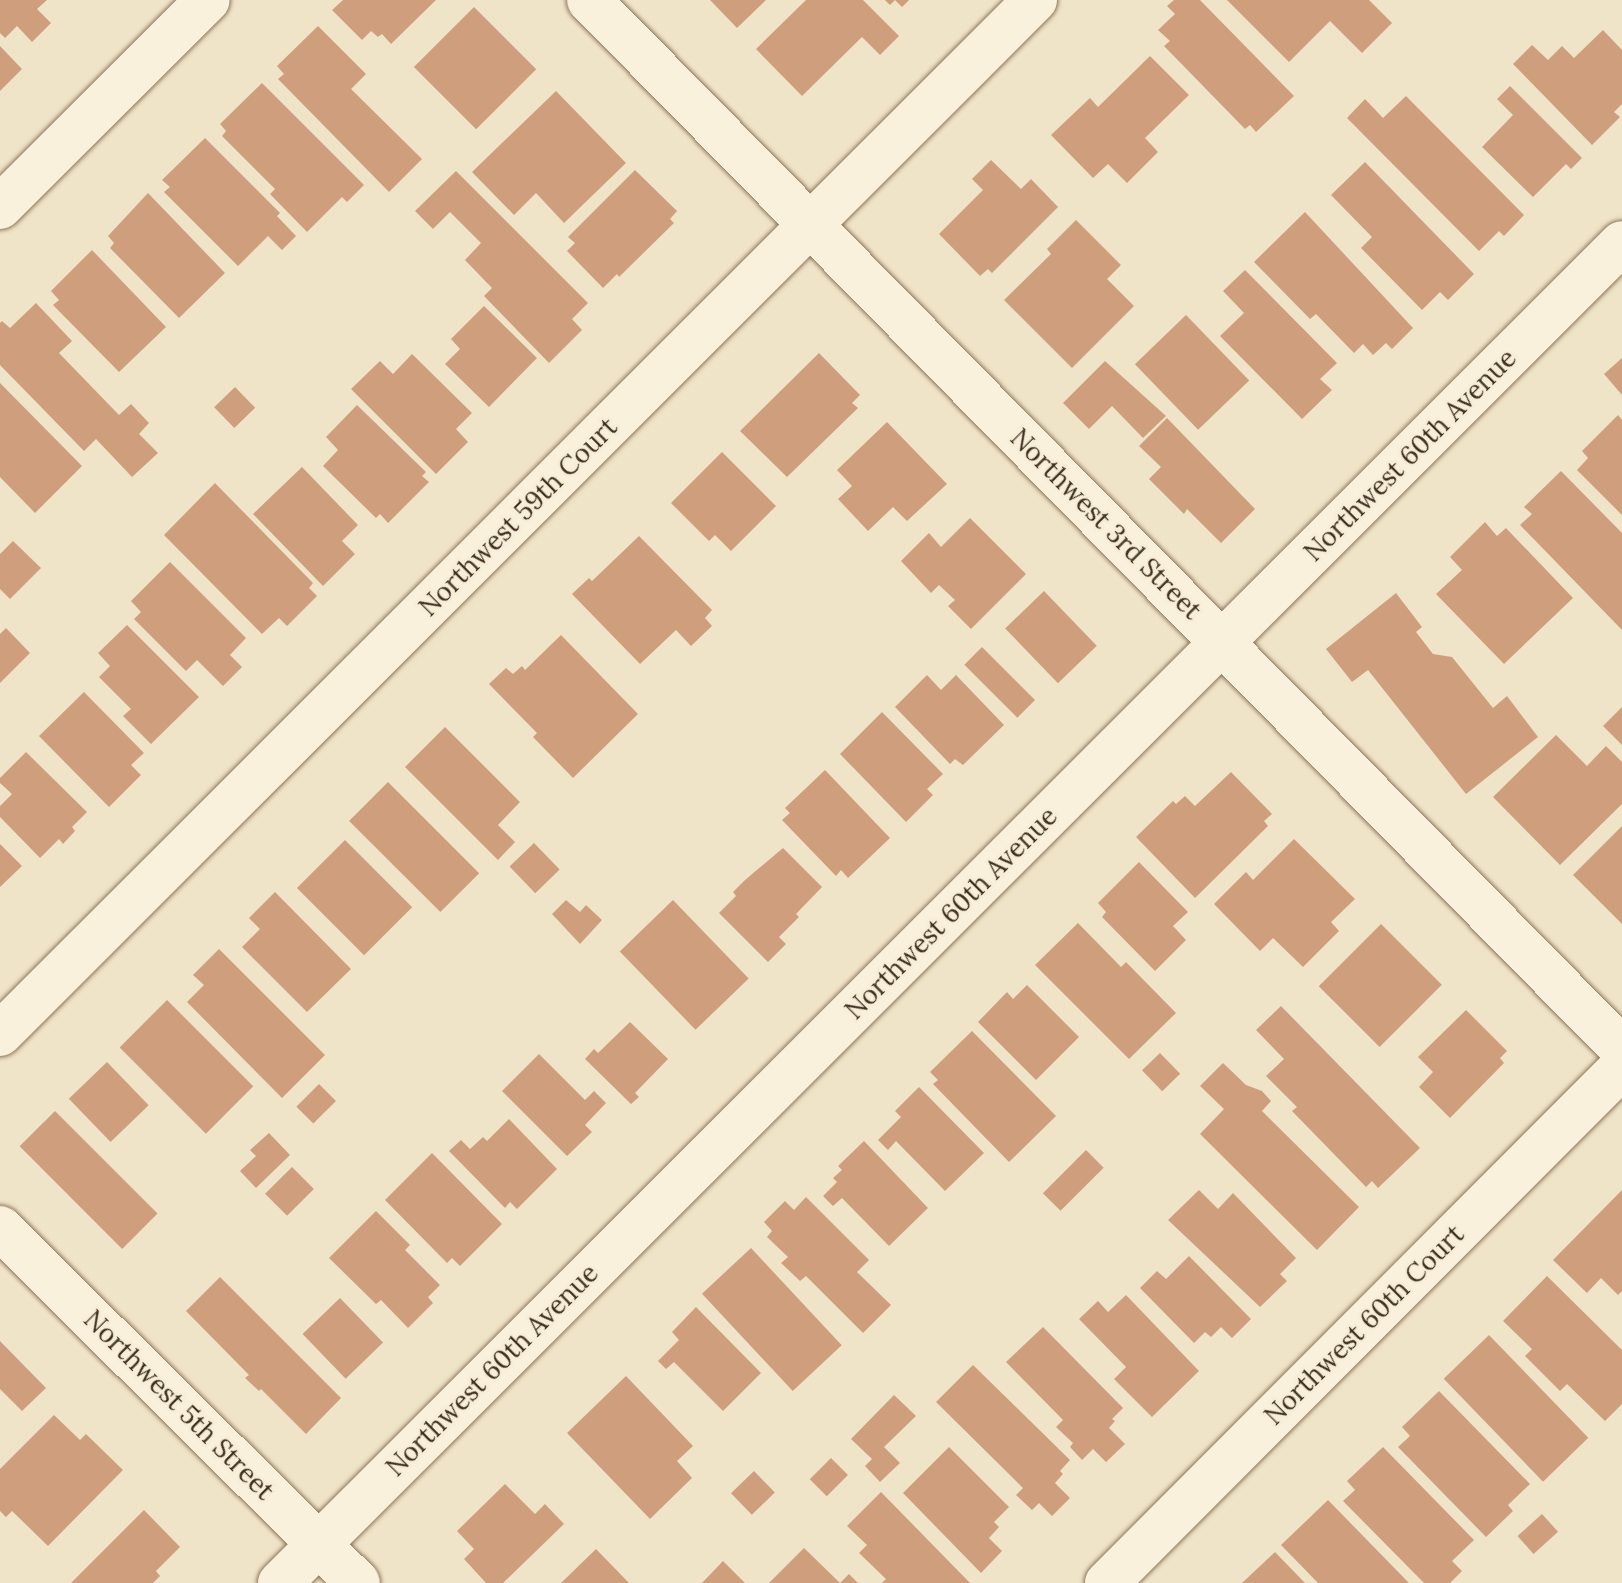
<!DOCTYPE html>
<html>
<head>
<meta charset="utf-8">
<style>
	body { margin:0 }
	#map { position:relative; width:1622px; height:1583px; overflow:hidden; background:#f0e4c8; font-family:Lora,serif }
	div>[style] { position:absolute }
	[style*='--x'] { left:calc(var(--x)*1px); top:calc(var(--y)*1px); width:calc(var(--w)*1px); rotate:calc(var(--a)*1deg) }
	.building>* { inset:0; background:#cf9f7d; transform-origin:0 0 }
	.roads { filter:drop-shadow(0 0 2px #8d765c) drop-shadow(0 0 2px #8d765c) }
	.minor>* { height:44px; margin:-22px; padding:0 22px; transform-origin:22px; border-radius:22px; background:#faf1dc }
	span { translate:-50% -50%; white-space:nowrap; text-align:center; line-height:1.15; -webkit-text-stroke:6px #f7eed8; paint-order:stroke }
	.street-label { font-size:26px; color:#3d2e20 }
</style>
</head>
<body>
<div id="map">
	<div class="building">
		<i style="clip-path:polygon(0 0,47px 0,37px 9px,51px 23px,32px 42px,17px 26px,5px 38px,0 33px)"></i>
		<i style="clip-path:polygon(343px 0,436px 0,391px 44px,382px 34px,378px 37px,371px 31px,362px 40px,332px 10px)"></i>
		<i style="clip-path:polygon(710px 0,766px 0,737px 28px)"></i>
		<i style="clip-path:polygon(806px 0,863px 0,899px 36px,880px 55px,862px 37px,802px 96px,756px 49px)"></i>
		<i style="clip-path:polygon(885px 0,909px 0,902px 7px,895px 0,890px 5px)"></i>
		<i style="clip-path:polygon(1174px 0,1200px 0,1294px 96px,1256px 132px,1250px 125px,1245px 129px,1164px 46px,1170px 41px,1158px 30px,1175px 14px,1167px 6px)"></i>
		<i style="clip-path:polygon(1227px 0,1369px 0,1392px 23px,1362px 53px,1330px 21px,1289px 62px)"></i>
		<i style="left:474px;top:7px;width:88px;height:85px;rotate:45deg"></i>
		<i style="clip-path:polygon(318px 26px,366px 74px,351px 89px,422px 159px,389px 192px,278px 79px,284px 74px,277px 66px)"></i>
		<i style="clip-path:polygon(1603px 30px,1622px 50px,1622px 104px,1614px 112px,1620px 117px,1592px 145px,1513px 64px,1532px 45px,1548px 60px,1562px 46px,1574px 58px)"></i>
		<i style="clip-path:polygon(0 46px,22px 69px,0 91px)"></i>
		<i style="clip-path:polygon(1150px 56px,1189px 95px,1145px 138px,1158px 152px,1127px 183px,1108px 164px,1093px 178px,1051px 135px,1090px 98px,1098px 107px)"></i>
		<i style="clip-path:polygon(262px 83px,364px 185px,347px 202px,342px 197px,307px 232px,270px 194px,275px 189px,222px 136px,226px 131px,220px 124px)"></i>
		<i style="clip-path:polygon(1510px 86px,1582px 158px,1571px 169px,1566px 164px,1533px 197px,1482px 147px,1513px 115px,1497px 99px)"></i>
		<i style="clip-path:polygon(556px 91px,626px 163px,564px 223px,536px 193px,514px 215px,472px 172px)"></i>
		<i style="clip-path:polygon(1406px 96px,1524px 215px,1504px 236px,1499px 231px,1479px 251px,1347px 118px,1365px 99px,1383px 118px)"></i>
		<i style="clip-path:polygon(205px 138px,280px 213px,277px 216px,296px 236px,282px 250px,268px 236px,238px 266px,164px 192px,170px 187px,162px 180px)"></i>
		<i style="clip-path:polygon(991px 160px,1021px 189px,1031px 179px,1058px 207px,992px 273px,988px 269px,980px 276px,939px 234px,983px 190px,972px 179px)"></i>
		<i style="clip-path:polygon(1365px 162px,1474px 274px,1448px 300px,1440px 292px,1422px 310px,1361px 248px,1372px 237px,1331px 195px)"></i>
		<i style="clip-path:polygon(635px 170px,677px 211px,670px 219px,674px 223px,619px 277px,617px 274px,603px 288px,567px 251px,575px 243px,568px 237px)"></i>
		<i style="clip-path:polygon(456px 171px,588px 303px,572px 319px,582px 330px,549px 363px,484px 296px,492px 288px,465px 260px,481px 243px,450px 212px,433px 229px,415px 211px)"></i>
		<i style="clip-path:polygon(148px 193px,225px 273px,179px 318px,110px 248px,114px 243px,108px 236px)"></i>
		<i style="clip-path:polygon(1305px 212px,1413px 328px,1392px 349px,1386px 343px,1373px 355px,1363px 344px,1354px 353px,1316px 314px,1310px 319px,1254px 262px)"></i>
		<i style="clip-path:polygon(1076px 220px,1121px 265px,1107px 279px,1134px 306px,1072px 368px,1004px 300px,1051px 254px,1047px 249px)"></i>
		<i style="clip-path:polygon(92px 250px,166px 327px,119px 372px,53px 305px,59px 300px,51px 291px)"></i>
		<i style="clip-path:polygon(1245px 270px,1337px 363px,1320px 379px,1332px 390px,1302px 419px,1220px 336px,1244px 313px,1223px 291px)"></i>
		<i style="clip-path:polygon(36px 303px,72px 341px,59px 353px,119px 415px,131px 404px,149px 423px,139px 434px,158px 453px,132px 477px,96px 439px,84px 451px,0 365px,0 323px,2px 321px,10px 328px)"></i>
		<i style="clip-path:polygon(484px 306px,537px 358px,489px 407px,445px 364px,460px 349px,451px 339px)"></i>
		<i style="left:1186px;top:315px;width:91px;height:71px;rotate:46deg"></i>
		<i style="clip-path:polygon(819px 353px,860px 395px,852px 403px,858px 408px,787px 477px,740px 431px)"></i>
		<i style="clip-path:polygon(412px 354px,472px 413px,456px 429px,468px 442px,436px 474px,351px 389px,380px 361px,393px 374px)"></i>
		<i style="clip-path:polygon(1622px 358px,1622px 395px,1604px 374px)"></i>
		<i style="clip-path:polygon(1105px 361px,1166px 416px,1143px 438px,1112px 406px,1089px 429px,1063px 403px)"></i>
		<i style="clip-path:polygon(0 383px,82px 466px,35px 513px,0 477px)"></i>
		<i style="left:235px;top:387px;width:29px;height:29px;rotate:46deg"></i>
		<i style="clip-path:polygon(357px 405px,426px 472px,422px 476px,429px 482px,388px 523px,380px 514px,376px 518px,323px 466px,338px 450px,326px 437px)"></i>
		<i style="clip-path:polygon(1618px 415px,1622px 420px,1622px 515px,1577px 470px,1588px 458px,1582px 451px)"></i>
		<i style="clip-path:polygon(1167px 418px,1255px 509px,1221px 543px,1187px 509px,1184px 514px,1149px 479px,1161px 467px,1139px 446px)"></i>
		<i style="clip-path:polygon(887px 422px,947px 484px,907px 521px,893px 507px,868px 531px,838px 499px,852px 486px,837px 470px)"></i>
		<i style="clip-path:polygon(722px 452px,776px 506px,731px 551px,715px 535px,709px 541px,671px 503px)"></i>
		<i style="clip-path:polygon(302px 467px,358px 525px,342px 541px,355px 554px,323px 586px,253px 514px)"></i>
		<i style="clip-path:polygon(1561px 471px,1622px 533px,1622px 630px,1520px 525px,1532px 514px,1524px 507px)"></i>
		<i style="clip-path:polygon(215px 483px,313px 583px,309px 588px,317px 596px,287px 626px,279px 618px,262px 634px,164px 535px)"></i>
		<i style="clip-path:polygon(970px 518px,1026px 574px,971px 629px,948px 606px,955px 600px,939px 585px,931px 593px,901px 561px,929px 533px,941px 547px)"></i>
		<i style="clip-path:polygon(1485px 522px,1497px 536px,1506px 528px,1573px 598px,1504px 664px,1436px 594px,1462px 570px,1450px 557px)"></i>
		<i style="clip-path:polygon(639px 536px,712px 610px,705px 618px,712px 626px,691px 646px,676px 630px,640px 664px,572px 594px,589px 578px,592px 581px)"></i>
		<i style="clip-path:polygon(13px 541px,41px 568px,10px 599px,0 589px,0 554px)"></i>
		<i style="clip-path:polygon(170px 562px,246px 638px,230px 655px,242px 667px,223px 686px,197px 660px,186px 671px,134px 619px,141px 612px,131px 601px)"></i>
		<i style="left:1044px;top:591px;width:76px;height:54px;rotate:46deg"></i>
		<i style="clip-path:polygon(1396px 593px,1422px 627px,1416px 632px,1433px 654px,1452px 657px,1493px 708px,1507px 696px,1538px 737px,1466px 794px,1368px 670px,1352px 682px,1326px 649px)"></i>
		<i style="clip-path:polygon(127px 625px,199px 697px,151px 744px,123px 716px,131px 709px,99px 677px,110px 666px,98px 653px)"></i>
		<i style="clip-path:polygon(6px 628px,30px 653px,0 683px,0 634px)"></i>
		<i style="clip-path:polygon(561px 635px,638px 714px,573px 778px,533px 737px,537px 733px,489px 684px,506px 668px,513px 674px,522px 666px,525px 670px)"></i>
		<i style="left:982px;top:647px;width:75px;height:25px;rotate:45deg"></i>
		<i style="clip-path:polygon(927px 675px,941px 690px,956px 675px,1004px 725px,963px 765px,955px 759px,950px 764px,895px 707px)"></i>
		<i style="clip-path:polygon(84px 692px,144px 753px,131px 765px,141px 775px,109px 807px,39px 736px)"></i>
		<i style="clip-path:polygon(1622px 707px,1622px 745px,1603px 726px)"></i>
		<i style="clip-path:polygon(882px 712px,943px 774px,927px 789px,933px 795px,906px 822px,840px 754px)"></i>
		<i style="clip-path:polygon(445px 727px,520px 802px,498px 825px,515px 842px,498px 860px,405px 767px)"></i>
		<i style="clip-path:polygon(1556px 735px,1587px 766px,1606px 746px,1622px 762px,1622px 804px,1560px 865px,1493px 797px)"></i>
		<i style="clip-path:polygon(26px 752px,87px 812px,72px 827px,75px 831px,63px 844px,59px 839px,40px 858px,0 817px,0 806px,12px 794px,0 783px,0 778px)"></i>
		<i style="clip-path:polygon(825px 770px,890px 838px,848px 878px,841px 870px,836px 876px,782px 820px,790px 813px,785px 808px)"></i>
		<i style="clip-path:polygon(1231px 772px,1272px 814px,1264px 821px,1268px 826px,1195px 898px,1136px 837px,1173px 801px,1176px 804px,1185px 796px,1195px 806px)"></i>
		<i style="left:388px;top:782px;width:129px;height:55px;rotate:45deg"></i>
		<i style="clip-path:polygon(1622px 826px,1622px 924px,1573px 875px)"></i>
		<i style="clip-path:polygon(1294px 839px,1355px 899px,1331px 922px,1339px 931px,1303px 967px,1273px 938px,1260px 951px,1214px 904px,1246px 872px,1253px 880px)"></i>
		<i style="left:345px;top:840px;width:95px;height:68px;rotate:45deg"></i>
		<i style="left:534px;top:843px;width:37px;height:34px;rotate:46deg"></i>
		<i style="clip-path:polygon(0 844px,22px 866px,0 887px)"></i>
		<i style="clip-path:polygon(783px 848px,822px 887px,796px 914px,799px 917px,779px 937px,786px 944px,768px 962px,719px 913px,736px 896px,733px 892px,745px 880px)"></i>
		<i style="clip-path:polygon(1139px 862px,1188px 912px,1173px 926px,1186px 940px,1155px 971px,1102px 917px,1106px 912px,1098px 903px)"></i>
		<i style="clip-path:polygon(275px 892px,351px 969px,307px 1012px,242px 947px,260px 929px,249px 918px)"></i>
		<i style="clip-path:polygon(566px 900px,580px 912px,586px 905px,602px 920px,580px 944px,552px 914px)"></i>
		<i style="left:673px;top:900px;width:109px;height:74px;rotate:46deg"></i>
		<i style="clip-path:polygon(1078px 923px,1121px 967px,1126px 962px,1176px 1013px,1129px 1059px,1035px 965px)"></i>
		<i style="left:1381px;top:924px;width:86px;height:88px;rotate:45deg"></i>
		<i style="clip-path:polygon(219px 949px,325px 1055px,282px 1098px,187px 1002px,204px 985px,193px 975px)"></i>
		<i style="clip-path:polygon(1027px 985px,1079px 1037px,1036px 1080px,978px 1022px,1007px 992px,1013px 999px)"></i>
		<i style="left:167px;top:1000px;width:122px;height:67px;rotate:45deg"></i>
		<i style="clip-path:polygon(1281px 1006px,1420px 1148px,1378px 1188px,1372px 1181px,1366px 1187px,1292px 1111px,1297px 1107px,1266px 1076px,1284px 1059px,1256px 1030px)"></i>
		<i style="clip-path:polygon(1466px 1010px,1507px 1051px,1500px 1058px,1504px 1063px,1450px 1118px,1419px 1087px,1433px 1072px,1418px 1057px)"></i>
		<i style="clip-path:polygon(630px 1022px,668px 1059px,635px 1093px,639px 1097px,631px 1104px,585px 1059px,594px 1049px,598px 1053px)"></i>
		<i style="clip-path:polygon(972px 1031px,1056px 1116px,1009px 1162px,933px 1084px,938px 1080px,930px 1072px)"></i>
		<i style="left:1160px;top:1053px;width:29px;height:25px;rotate:46deg"></i>
		<i style="clip-path:polygon(539px 1054px,585px 1100px,594px 1091px,606px 1103px,585px 1125px,592px 1132px,567px 1156px,502px 1091px)"></i>
		<i style="left:107px;top:1062px;width:60px;height:53px;rotate:46deg"></i>
		<i style="clip-path:polygon(1223px 1063px,1246px 1085px,1262px 1091px,1271px 1101px,1262px 1111px,1359px 1207px,1317px 1250px,1200px 1134px,1224px 1109px,1200px 1086px)"></i>
		<i style="left:319px;top:1084px;width:24px;height:32px;rotate:45deg"></i>
		<i style="clip-path:polygon(919px 1087px,984px 1153px,945px 1191px,896px 1141px,888px 1150px,878px 1140px,901px 1117px,895px 1111px)"></i>
		<i style="left:55px;top:1111px;width:145px;height:50px;rotate:45deg"></i>
		<i style="clip-path:polygon(509px 1119px,557px 1169px,517px 1209px,510px 1202px,505px 1208px,449px 1151px,461px 1140px,470px 1149px,483px 1137px,487px 1141px)"></i>
		<i style="clip-path:polygon(269px 1133px,290px 1155px,256px 1188px,240px 1171px,256px 1156px,250px 1150px)"></i>
		<i style="clip-path:polygon(864px 1141px,928px 1208px,889px 1246px,842px 1198px,833px 1206px,823px 1196px,837px 1182px,833px 1178px,842px 1170px,838px 1166px)"></i>
		<i style="left:1086px;top:1150px;width:25px;height:61px;rotate:45deg"></i>
		<i style="clip-path:polygon(432px 1153px,502px 1224px,460px 1266px,452px 1258px,447px 1263px,385px 1200px)"></i>
		<i style="left:292px;top:1167px;width:31px;height:38px;rotate:45deg"></i>
		<i style="clip-path:polygon(1199px 1190px,1218px 1209px,1233px 1193px,1296px 1258px,1280px 1274px,1287px 1281px,1260px 1307px,1168px 1220px)"></i>
		<i style="clip-path:polygon(1622px 1190px,1622px 1291px,1618px 1295px,1601px 1278px,1587px 1293px,1553px 1260px)"></i>
		<i style="clip-path:polygon(806px 1197px,869px 1260px,857px 1272px,891px 1305px,863px 1333px,806px 1276px,800px 1281px,781px 1263px,788px 1257px,767px 1237px,772px 1231px,764px 1222px,785px 1201px,794px 1210px)"></i>
		<i style="clip-path:polygon(376px 1211px,410px 1245px,405px 1250px,440px 1285px,428px 1297px,433px 1303px,408px 1328px,381px 1300px,376px 1304px,329px 1258px)"></i>
		<i style="left:751px;top:1248px;width:133px;height:67px;rotate:47deg"></i>
		<i style="clip-path:polygon(1189px 1256px,1251px 1319px,1232px 1338px,1221px 1327px,1211px 1337px,1205px 1332px,1194px 1343px,1140px 1288px,1157px 1271px,1166px 1279px)"></i>
		<i style="clip-path:polygon(1547px 1276px,1622px 1350px,1622px 1404px,1605px 1421px,1567px 1384px,1560px 1391px,1525px 1356px,1532px 1349px,1503px 1321px)"></i>
		<i style="clip-path:polygon(220px 1277px,341px 1398px,306px 1434px,261px 1389px,259px 1391px,245px 1378px,249px 1375px,186px 1311px)"></i>
		<i style="clip-path:polygon(1126px 1295px,1199px 1371px,1152px 1417px,1114px 1379px,1126px 1367px,1079px 1319px,1098px 1301px,1108px 1312px)"></i>
		<i style="left:340px;top:1298px;width:62px;height:52px;rotate:46deg"></i>
		<i style="clip-path:polygon(696px 1307px,761px 1373px,723px 1411px,674px 1362px,666px 1369px,658px 1361px,679px 1340px,672px 1332px)"></i>
		<i style="clip-path:polygon(1043px 1327px,1123px 1408px,1112px 1419px,1115px 1421px,1109px 1428px,1125px 1444px,1106px 1462px,1093px 1449px,1082px 1460px,1070px 1447px,1073px 1443px,1056px 1427px,1063px 1420px,1006px 1362px)"></i>
		<i style="left:1489px;top:1335px;width:143px;height:63px;rotate:46deg"></i>
		<i style="clip-path:polygon(0 1341px,46px 1388px,22px 1411px,0 1389px)"></i>
		<i style="clip-path:polygon(973px 1365px,1070px 1460px,1060px 1471px,1063px 1474px,1055px 1483px,1070px 1498px,1052px 1516px,1039px 1503px,1032px 1510px,1016px 1495px,1023px 1488px,936px 1402px)"></i>
		<i style="clip-path:polygon(626px 1376px,693px 1446px,677px 1461px,692px 1478px,650px 1519px,567px 1433px)"></i>
		<i style="clip-path:polygon(1439px 1391px,1530px 1484px,1508px 1505px,1513px 1511px,1486px 1537px,1398px 1447px,1410px 1436px,1402px 1427px)"></i>
		<i style="clip-path:polygon(894px 1395px,916px 1416px,884px 1447px,900px 1463px,880px 1482px,865px 1466px,872px 1459px,851px 1439px)"></i>
		<i style="clip-path:polygon(54px 1415px,80px 1440px,86px 1434px,123px 1470px,48px 1546px,12px 1511px,6px 1517px,0 1511px,0 1469px)"></i>
		<i style="clip-path:polygon(949px 1447px,1009px 1507px,994px 1522px,999px 1527px,989px 1538px,1002px 1551px,981px 1573px,903px 1493px)"></i>
		<i style="clip-path:polygon(1383px 1447px,1474px 1540px,1452px 1561px,1462px 1571px,1450px 1583px,1424px 1583px,1343px 1501px,1355px 1490px,1347px 1481px)"></i>
		<i style="left:831px;top:1458px;width:24px;height:30px;rotate:45deg"></i>
		<i style="left:754px;top:1471px;width:30px;height:32px;rotate:46deg"></i>
		<i style="clip-path:polygon(505px 1484px,535px 1514px,545px 1504px,564px 1524px,503px 1583px,486px 1583px,464px 1559px,474px 1549px,457px 1531px)"></i>
		<i style="clip-path:polygon(881px 1492px,970px 1583px,882px 1583px,886px 1579px,859px 1553px,867px 1545px,847px 1526px)"></i>
		<i style="clip-path:polygon(1328px 1500px,1409px 1583px,1318px 1583px,1281px 1545px)"></i>
		<i style="clip-path:polygon(144px 1510px,180px 1547px,156px 1571px,160px 1576px,153px 1583px,71px 1583px)"></i>
		<i style="left:1542px;top:1514px;width:24px;height:33px;rotate:48deg"></i>
		<i style="clip-path:polygon(804px 1548px,840px 1583px,849px 1574px,858px 1583px,769px 1583px)"></i>
		<i style="clip-path:polygon(596px 1549px,629px 1583px,561px 1583px)"></i>
		<i style="clip-path:polygon(1275px 1552px,1305px 1583px,1242px 1583px)"></i>
		<i style="clip-path:polygon(723px 1561px,745px 1583px,702px 1583px)"></i>
	</div>
	<div class="roads">
		<div class="minor">
			<i style="--x:589;--y:0;--w:1472;--a:45.44"></i>
			<i style="--x:0;--y:207;--w:293;--a:-44.9"></i>
			<i style="--x:0;--y:1034;--w:1463;--a:-44.97"></i>
			<i style="--x:0;--y:1228;--w:504;--a:44.76"></i>
			<i style="--x:280;--y:1583;--w:1896;--a:-44.96"></i>
			<i style="--x:1107;--y:1583;--w:729;--a:-45.06"></i>
		</div>
	</div>
	<div class="street-label">
		<span style="left:1410px;top:455px;rotate:-45deg">Northwest 60th Avenue</span>
		<span style="left:518px;top:517px;rotate:-45deg">Northwest 59th Court</span>
		<span style="left:1106px;top:524px;rotate:45deg">Northwest 3rd Street</span>
		<span style="left:951px;top:913px;rotate:-45deg">Northwest 60th Avenue</span>
		<span style="left:1364px;top:1325px;rotate:-45deg">Northwest 60th Court</span>
		<span style="left:492px;top:1370px;rotate:-45deg">Northwest 60th Avenue</span>
		<span style="left:179px;top:1405px;rotate:45deg">Northwest 5th Street</span>
	</div>
</div>
</body>
</html>
